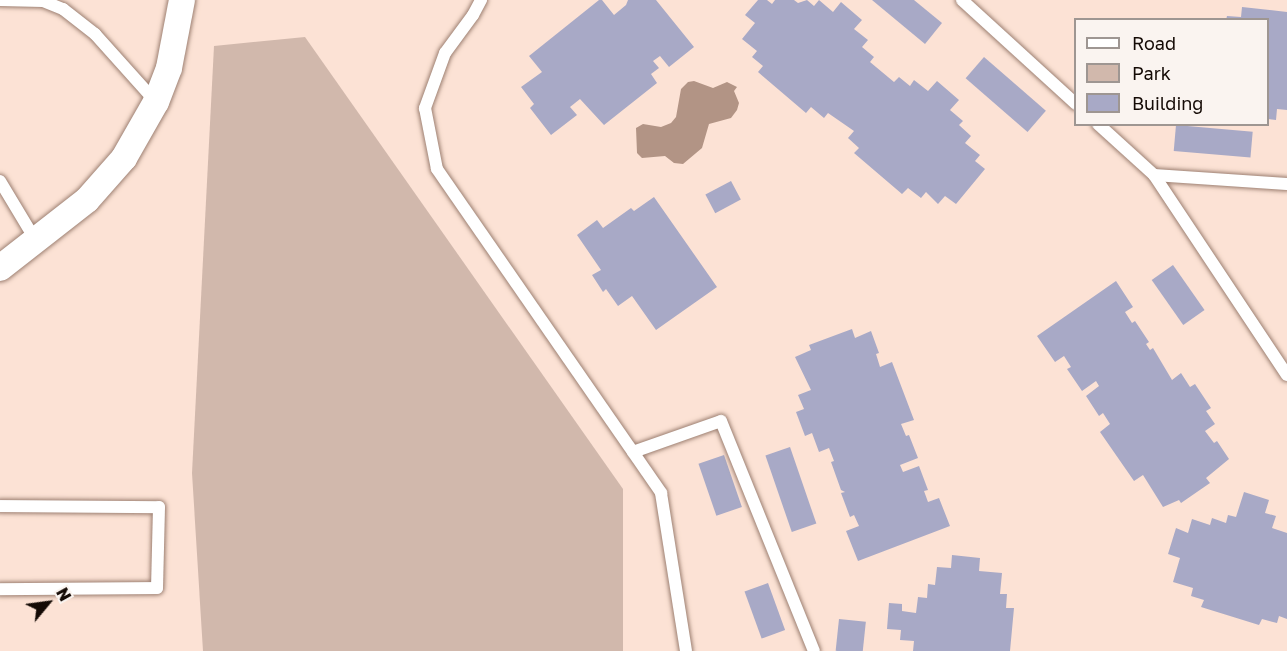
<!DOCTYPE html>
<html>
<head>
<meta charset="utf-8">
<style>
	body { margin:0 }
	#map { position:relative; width:1287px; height:651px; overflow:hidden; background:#fce2d5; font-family:"Golos Text",sans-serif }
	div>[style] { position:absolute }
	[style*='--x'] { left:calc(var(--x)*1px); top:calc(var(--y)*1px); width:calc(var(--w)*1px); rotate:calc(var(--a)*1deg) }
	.green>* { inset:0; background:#d1b8ac }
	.water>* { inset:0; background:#b29485 }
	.building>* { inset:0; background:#a8a9c6; transform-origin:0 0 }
	.roads { filter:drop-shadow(0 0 2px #9d8072) drop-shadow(0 0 2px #9d8072) }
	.service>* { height:12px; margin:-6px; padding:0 6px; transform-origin:6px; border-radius:6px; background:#fff }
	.minor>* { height:26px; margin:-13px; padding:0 13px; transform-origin:13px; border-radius:13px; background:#fff }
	span { translate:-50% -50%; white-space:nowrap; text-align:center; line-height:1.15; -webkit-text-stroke:4.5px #faf4f0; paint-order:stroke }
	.legend { position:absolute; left:1074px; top:18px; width:195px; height:108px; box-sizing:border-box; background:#faf4f0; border:2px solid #9e9692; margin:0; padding:8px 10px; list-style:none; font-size:18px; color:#140a05 }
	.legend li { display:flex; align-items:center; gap:12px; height:30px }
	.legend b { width:30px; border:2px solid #9e9692 }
	.north { position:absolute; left:18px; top:573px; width:60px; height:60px; -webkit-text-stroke:4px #faf4f0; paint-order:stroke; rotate:61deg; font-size:16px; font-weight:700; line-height:24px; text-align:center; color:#140a05 }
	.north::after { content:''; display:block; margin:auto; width:21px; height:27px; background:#140a05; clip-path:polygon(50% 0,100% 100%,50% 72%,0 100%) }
</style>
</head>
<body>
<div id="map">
	<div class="green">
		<i style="clip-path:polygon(305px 37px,623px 489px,623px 651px,203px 651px,192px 473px,214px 46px)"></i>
	</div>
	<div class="water">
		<i style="clip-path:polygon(694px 81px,713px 88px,727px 82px,737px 87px,734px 91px,739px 103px,737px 110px,731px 118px,709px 124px,702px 148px,683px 164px,674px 163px,665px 156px,642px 158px,637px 153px,636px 128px,643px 124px,661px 127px,671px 123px,676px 117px,681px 89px,688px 82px)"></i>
	</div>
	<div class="building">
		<i style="clip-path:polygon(599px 0,602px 0,614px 15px,626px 5px,628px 0,656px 0,694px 47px,669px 67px,660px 56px,653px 61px,659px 68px,651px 74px,657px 83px,604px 125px,580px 99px,570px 107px,577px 115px,551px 135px,530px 108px,534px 104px,521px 87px,542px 72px,529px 56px)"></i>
		<i style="clip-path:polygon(758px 0,767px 0,772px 4px,775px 0,794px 0,798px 3px,807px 0,814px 6px,819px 0,833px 12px,841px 2px,862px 20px,854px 29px,868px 40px,862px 47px,874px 57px,870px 62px,894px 82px,899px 77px,910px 86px,914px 80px,928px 91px,937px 81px,959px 100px,950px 110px,963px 121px,959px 125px,971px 136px,965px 143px,980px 155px,975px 161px,985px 169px,956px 204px,945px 196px,938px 204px,926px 192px,921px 198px,908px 188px,902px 194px,854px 153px,859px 148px,848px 138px,854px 131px,828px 113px,824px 118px,811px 107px,806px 113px,758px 72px,763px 66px,752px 57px,757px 51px,742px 39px,755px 23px,745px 15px)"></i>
		<i style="clip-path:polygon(872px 0,914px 0,942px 23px,925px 44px)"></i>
		<i style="clip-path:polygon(1242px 7px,1287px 12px,1287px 110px,1277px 109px,1276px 120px,1268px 119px,1268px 20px,1226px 20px,1227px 16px,1241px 17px)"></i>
		<i style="left:984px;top:57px;width:82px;height:28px;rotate:41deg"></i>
		<i style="left:1176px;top:125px;width:77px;height:26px;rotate:5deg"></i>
		<i style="left:731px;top:181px;width:21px;height:29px;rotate:62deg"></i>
		<i style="clip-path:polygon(654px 197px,717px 287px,656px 330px,632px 296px,618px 306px,606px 289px,603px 292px,592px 275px,601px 270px,577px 235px,597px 220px,603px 228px,631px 208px,634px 211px)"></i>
		<i style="left:1173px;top:265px;width:55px;height:26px;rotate:55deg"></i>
		<i style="clip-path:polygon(1116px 281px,1133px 307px,1125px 312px,1132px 323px,1135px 321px,1149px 342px,1146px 344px,1150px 350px,1153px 348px,1172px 380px,1181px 373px,1190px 387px,1195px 384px,1211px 408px,1206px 411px,1215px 424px,1205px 431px,1214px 443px,1217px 441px,1229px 459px,1206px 478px,1210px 483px,1181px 503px,1179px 500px,1163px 507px,1143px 475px,1134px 481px,1100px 432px,1110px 424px,1103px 413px,1099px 416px,1086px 396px,1099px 386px,1096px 381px,1082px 391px,1067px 369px,1071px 367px,1064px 356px,1055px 362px,1037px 336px)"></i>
		<i style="clip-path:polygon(852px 329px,855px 338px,871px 331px,879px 353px,876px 354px,880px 367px,892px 362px,914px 420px,901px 424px,906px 436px,909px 435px,918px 458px,900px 465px,903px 472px,919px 466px,928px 490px,924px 491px,928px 502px,939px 498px,950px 526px,858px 561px,846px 531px,859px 526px,854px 515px,850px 517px,841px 493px,845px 492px,841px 490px,831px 462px,834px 461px,829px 448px,819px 452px,812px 433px,805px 436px,796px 412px,804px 409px,798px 395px,811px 390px,795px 357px,811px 350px,809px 345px)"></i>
		<i style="left:790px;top:447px;width:81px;height:26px;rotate:71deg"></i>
		<i style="left:724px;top:455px;width:55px;height:27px;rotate:71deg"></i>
		<i style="clip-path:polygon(1244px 492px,1269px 500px,1265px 513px,1276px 516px,1272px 528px,1287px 533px,1287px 619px,1279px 616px,1277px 623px,1262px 619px,1259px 625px,1201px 607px,1204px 600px,1191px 596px,1193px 588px,1173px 582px,1180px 558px,1168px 554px,1176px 528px,1188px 533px,1192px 519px,1210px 525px,1212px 518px,1226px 523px,1228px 515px,1236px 517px)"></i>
		<i style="clip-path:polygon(952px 555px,980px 558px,979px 571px,1002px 573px,1000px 594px,1007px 594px,1006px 608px,1014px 608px,1010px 651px,913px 651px,914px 641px,900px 640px,901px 630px,887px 629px,889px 603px,902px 604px,902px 611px,916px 613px,918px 597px,927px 598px,928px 584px,935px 585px,937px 567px,951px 568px)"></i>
		<i style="left:768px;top:583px;width:50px;height:25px;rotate:70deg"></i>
		<i style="left:839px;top:619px;width:27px;height:32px;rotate:6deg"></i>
	</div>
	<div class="roads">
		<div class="service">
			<i style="--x:0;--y:0;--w:43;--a:1.3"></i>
			<i style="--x:43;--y:1;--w:22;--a:22"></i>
			<i style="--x:63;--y:9;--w:41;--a:38"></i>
			<i style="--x:95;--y:34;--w:91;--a:48.1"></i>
			<i style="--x:481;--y:0;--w:17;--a:118"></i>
			<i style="--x:473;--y:15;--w:47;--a:126.4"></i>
			<i style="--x:445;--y:53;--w:59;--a:110"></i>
			<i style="--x:425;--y:108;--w:62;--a:78.9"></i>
			<i style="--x:437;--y:169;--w:394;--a:55.3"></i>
			<i style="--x:661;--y:493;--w:160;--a:81"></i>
			<i style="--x:962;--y:0;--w:154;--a:42.4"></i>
			<i style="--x:1098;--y:124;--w:76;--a:42.3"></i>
			<i style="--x:1154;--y:175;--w:240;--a:56.4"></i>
			<i style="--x:1154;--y:175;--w:133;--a:3.9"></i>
			<i style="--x:0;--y:181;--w:70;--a:59"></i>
			<i style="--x:633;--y:452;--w:93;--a:-19.4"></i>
			<i style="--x:721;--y:421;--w:248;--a:68"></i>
			<i style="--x:0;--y:506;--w:159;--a:0.4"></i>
			<i style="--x:159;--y:507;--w:81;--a:91.4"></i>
			<i style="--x:157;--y:588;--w:157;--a:179.6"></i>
		</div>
		<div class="minor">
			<i style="--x:0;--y:268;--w:110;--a:-38"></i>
			<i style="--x:87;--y:200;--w:56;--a:-48.6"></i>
			<i style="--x:124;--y:158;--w:64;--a:-60.3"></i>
			<i style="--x:156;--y:102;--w:36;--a:-69"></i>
			<i style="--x:169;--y:68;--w:69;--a:-79.2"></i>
		</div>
	</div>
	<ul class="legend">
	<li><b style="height:8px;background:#fff"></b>Road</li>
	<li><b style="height:16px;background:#d1b8ac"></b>Park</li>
	<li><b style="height:16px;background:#a8a9c6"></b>Building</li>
	</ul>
	<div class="north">N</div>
</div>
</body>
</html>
